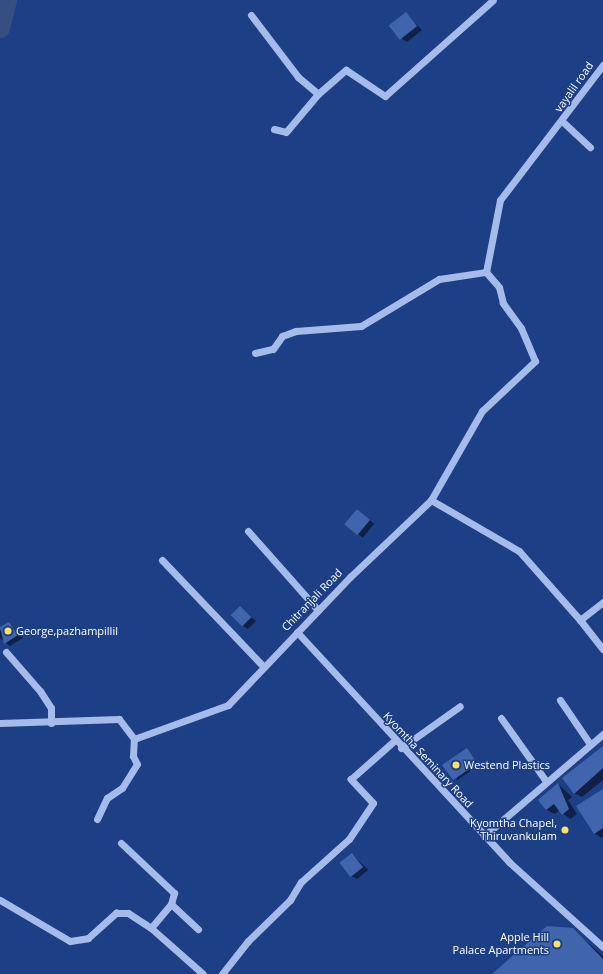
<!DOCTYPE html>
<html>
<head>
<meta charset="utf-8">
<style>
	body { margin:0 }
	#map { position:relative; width:603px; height:974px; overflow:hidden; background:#1d3f85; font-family:"Open Sans",sans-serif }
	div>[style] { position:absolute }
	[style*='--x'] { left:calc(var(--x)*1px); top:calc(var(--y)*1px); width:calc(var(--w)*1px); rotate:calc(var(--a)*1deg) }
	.shadow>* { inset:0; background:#0007; transform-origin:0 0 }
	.river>* { height:19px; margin:-9.5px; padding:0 9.5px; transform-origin:9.5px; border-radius:9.5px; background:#364f83 }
	.building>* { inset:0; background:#4165ac; transform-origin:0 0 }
	.minor>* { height:7px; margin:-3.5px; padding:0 3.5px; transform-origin:3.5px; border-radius:3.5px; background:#a5bcea }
	.dots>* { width:11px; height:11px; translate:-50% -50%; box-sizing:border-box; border:2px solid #1d3f85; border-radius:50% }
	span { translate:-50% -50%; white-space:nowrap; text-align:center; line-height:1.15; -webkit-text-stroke:3px #1d3f85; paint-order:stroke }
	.street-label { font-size:11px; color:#fff }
	.poi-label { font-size:11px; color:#fff }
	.left { translate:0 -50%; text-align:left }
	.right { translate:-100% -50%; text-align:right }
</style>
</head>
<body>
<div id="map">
	<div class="shadow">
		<i style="clip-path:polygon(406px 14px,422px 30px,407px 42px,402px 39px)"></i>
		<i style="left:357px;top:510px;width:22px;height:18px;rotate:39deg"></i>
		<i style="clip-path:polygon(240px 607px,256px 621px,248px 629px,243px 626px)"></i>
		<i style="clip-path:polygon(9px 623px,23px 638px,10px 646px,0 638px,0 631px)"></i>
		<i style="clip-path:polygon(603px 747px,603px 780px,582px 797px,574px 793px)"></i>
		<i style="clip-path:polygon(467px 749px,476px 761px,470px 765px,473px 769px,456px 781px)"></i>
		<i style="clip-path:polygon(558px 784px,572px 797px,568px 800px,577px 814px,570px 819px,559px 810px,555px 814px,547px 810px)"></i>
		<i style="clip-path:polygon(603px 790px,603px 837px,602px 838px,594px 833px)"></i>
		<i style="clip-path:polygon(352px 854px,368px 870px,357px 879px,351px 876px)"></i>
		<i style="clip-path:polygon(572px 929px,603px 956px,603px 974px,494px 974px)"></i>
	</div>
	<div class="river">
		<i style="--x:0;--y:28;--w:29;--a:-76"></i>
	</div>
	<div class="building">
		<i style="left:406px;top:12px;width:18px;height:22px;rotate:52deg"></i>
		<i style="left:357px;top:509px;width:17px;height:20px;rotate:40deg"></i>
		<i style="left:240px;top:606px;width:16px;height:13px;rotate:45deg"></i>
		<i style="clip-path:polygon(9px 622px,18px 635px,4px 644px,0 627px)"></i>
		<i style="clip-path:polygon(603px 746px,603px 768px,574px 794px,562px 778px)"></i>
		<i style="clip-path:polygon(467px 748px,475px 760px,468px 764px,471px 768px,453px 780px,442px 765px)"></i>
		<i style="clip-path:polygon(558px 783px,569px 809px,562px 815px,554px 804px,546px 810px,538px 800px)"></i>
		<i style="clip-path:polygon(603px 789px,603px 828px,594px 834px,576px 806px)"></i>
		<i style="left:352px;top:853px;width:18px;height:16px;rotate:52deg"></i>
		<i style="clip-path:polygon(547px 926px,573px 928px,603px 959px,603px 974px,492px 974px)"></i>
	</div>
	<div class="minor">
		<i style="--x:251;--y:15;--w:78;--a:52.8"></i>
		<i style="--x:298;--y:77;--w:26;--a:40"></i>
		<i style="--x:318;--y:94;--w:37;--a:-41"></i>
		<i style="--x:346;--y:70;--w:47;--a:33.7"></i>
		<i style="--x:385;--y:96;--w:144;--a:-41.6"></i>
		<i style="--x:563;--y:122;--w:37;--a:43"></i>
		<i style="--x:274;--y:129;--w:12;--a:14"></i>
		<i style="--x:286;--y:132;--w:50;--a:-49.9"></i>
		<i style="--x:255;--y:353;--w:18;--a:-13"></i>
		<i style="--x:273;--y:349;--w:16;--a:-55"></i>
		<i style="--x:282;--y:336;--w:15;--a:-20"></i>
		<i style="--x:296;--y:331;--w:65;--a:-4.4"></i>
		<i style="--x:361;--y:326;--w:91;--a:-31.1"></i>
		<i style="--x:439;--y:279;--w:48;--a:-8.5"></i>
		<i style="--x:431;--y:500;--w:103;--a:-60.2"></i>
		<i style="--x:482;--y:411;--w:73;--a:-43.3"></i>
		<i style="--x:535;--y:361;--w:36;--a:-113"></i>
		<i style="--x:521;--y:328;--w:31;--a:-126"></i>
		<i style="--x:503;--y:303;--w:16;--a:-104"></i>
		<i style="--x:499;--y:287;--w:20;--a:-131"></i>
		<i style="--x:486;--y:272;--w:73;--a:-79"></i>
		<i style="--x:500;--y:200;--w:170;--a:-52.7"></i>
		<i style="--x:248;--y:531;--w:106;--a:48.5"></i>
		<i style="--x:162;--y:560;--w:146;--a:46.4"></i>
		<i style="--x:580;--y:620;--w:37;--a:52"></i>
		<i style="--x:297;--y:632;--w:313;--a:47.3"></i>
		<i style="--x:509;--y:862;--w:127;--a:42.1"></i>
		<i style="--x:6;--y:652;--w:52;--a:48.9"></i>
		<i style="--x:40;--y:691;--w:20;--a:57"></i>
		<i style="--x:51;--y:708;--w:15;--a:90"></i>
		<i style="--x:560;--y:700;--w:53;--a:55.7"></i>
		<i style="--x:501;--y:718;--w:77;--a:54.5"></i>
		<i style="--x:0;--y:723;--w:119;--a:-1.9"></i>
		<i style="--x:119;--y:719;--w:25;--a:53"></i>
		<i style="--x:134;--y:739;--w:100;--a:-19.9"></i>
		<i style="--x:228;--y:705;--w:177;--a:-46.4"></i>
		<i style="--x:350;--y:577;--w:112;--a:-43.5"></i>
		<i style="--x:431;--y:500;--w:102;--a:30.1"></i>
		<i style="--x:519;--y:551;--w:92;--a:48.5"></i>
		<i style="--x:580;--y:620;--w:29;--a:-38"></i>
		<i style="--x:401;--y:748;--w:72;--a:-35.4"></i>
		<i style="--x:97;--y:819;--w:23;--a:-65"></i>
		<i style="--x:107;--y:798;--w:18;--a:-34"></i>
		<i style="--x:122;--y:788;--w:28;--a:-58"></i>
		<i style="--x:137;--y:764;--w:9;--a:-117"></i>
		<i style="--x:133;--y:756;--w:17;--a:-87"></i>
		<i style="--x:484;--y:836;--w:157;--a:-40.6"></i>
		<i style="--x:121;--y:843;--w:73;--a:43.3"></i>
		<i style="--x:174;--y:893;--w:11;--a:105"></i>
		<i style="--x:171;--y:904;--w:31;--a:130"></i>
		<i style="--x:0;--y:900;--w:81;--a:30.4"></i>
		<i style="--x:70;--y:941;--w:18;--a:-9"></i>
		<i style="--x:88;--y:938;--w:38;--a:-42"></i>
		<i style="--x:116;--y:913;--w:12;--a:0"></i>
		<i style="--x:128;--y:913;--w:27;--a:33"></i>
		<i style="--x:151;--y:928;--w:69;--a:41.5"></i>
		<i style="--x:171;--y:904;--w:37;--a:43"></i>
		<i style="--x:222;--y:974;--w:42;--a:-51.8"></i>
		<i style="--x:248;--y:941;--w:59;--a:-44.3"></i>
		<i style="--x:290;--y:900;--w:21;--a:-59"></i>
		<i style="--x:301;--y:882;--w:64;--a:-41.9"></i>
		<i style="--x:349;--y:839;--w:43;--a:-56.3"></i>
		<i style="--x:373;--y:803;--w:33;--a:-133"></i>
		<i style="--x:351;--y:779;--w:57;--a:-41.5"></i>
	</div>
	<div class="dots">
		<i style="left:8px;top:631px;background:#fae063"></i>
		<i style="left:456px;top:765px;background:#fae063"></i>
		<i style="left:565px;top:830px;background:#fae063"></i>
		<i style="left:557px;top:944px;background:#fae063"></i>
	</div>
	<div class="street-label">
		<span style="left:574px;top:87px;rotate:-55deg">vayalil road</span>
		<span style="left:312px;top:600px;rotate:-46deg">Chitranjali Road</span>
		<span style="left:428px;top:760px;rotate:47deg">Kyomtha Seminary Road</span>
	</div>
	<div class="poi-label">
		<span class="left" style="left:16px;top:631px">George,pazhampillil</span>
		<span class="left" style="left:464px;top:765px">Westend Plastics</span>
		<span class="right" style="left:557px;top:830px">Kyomtha Chapel,<br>Thiruvankulam</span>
		<span class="right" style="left:549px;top:944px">Apple Hill<br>Palace Apartments</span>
	</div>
</div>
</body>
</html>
